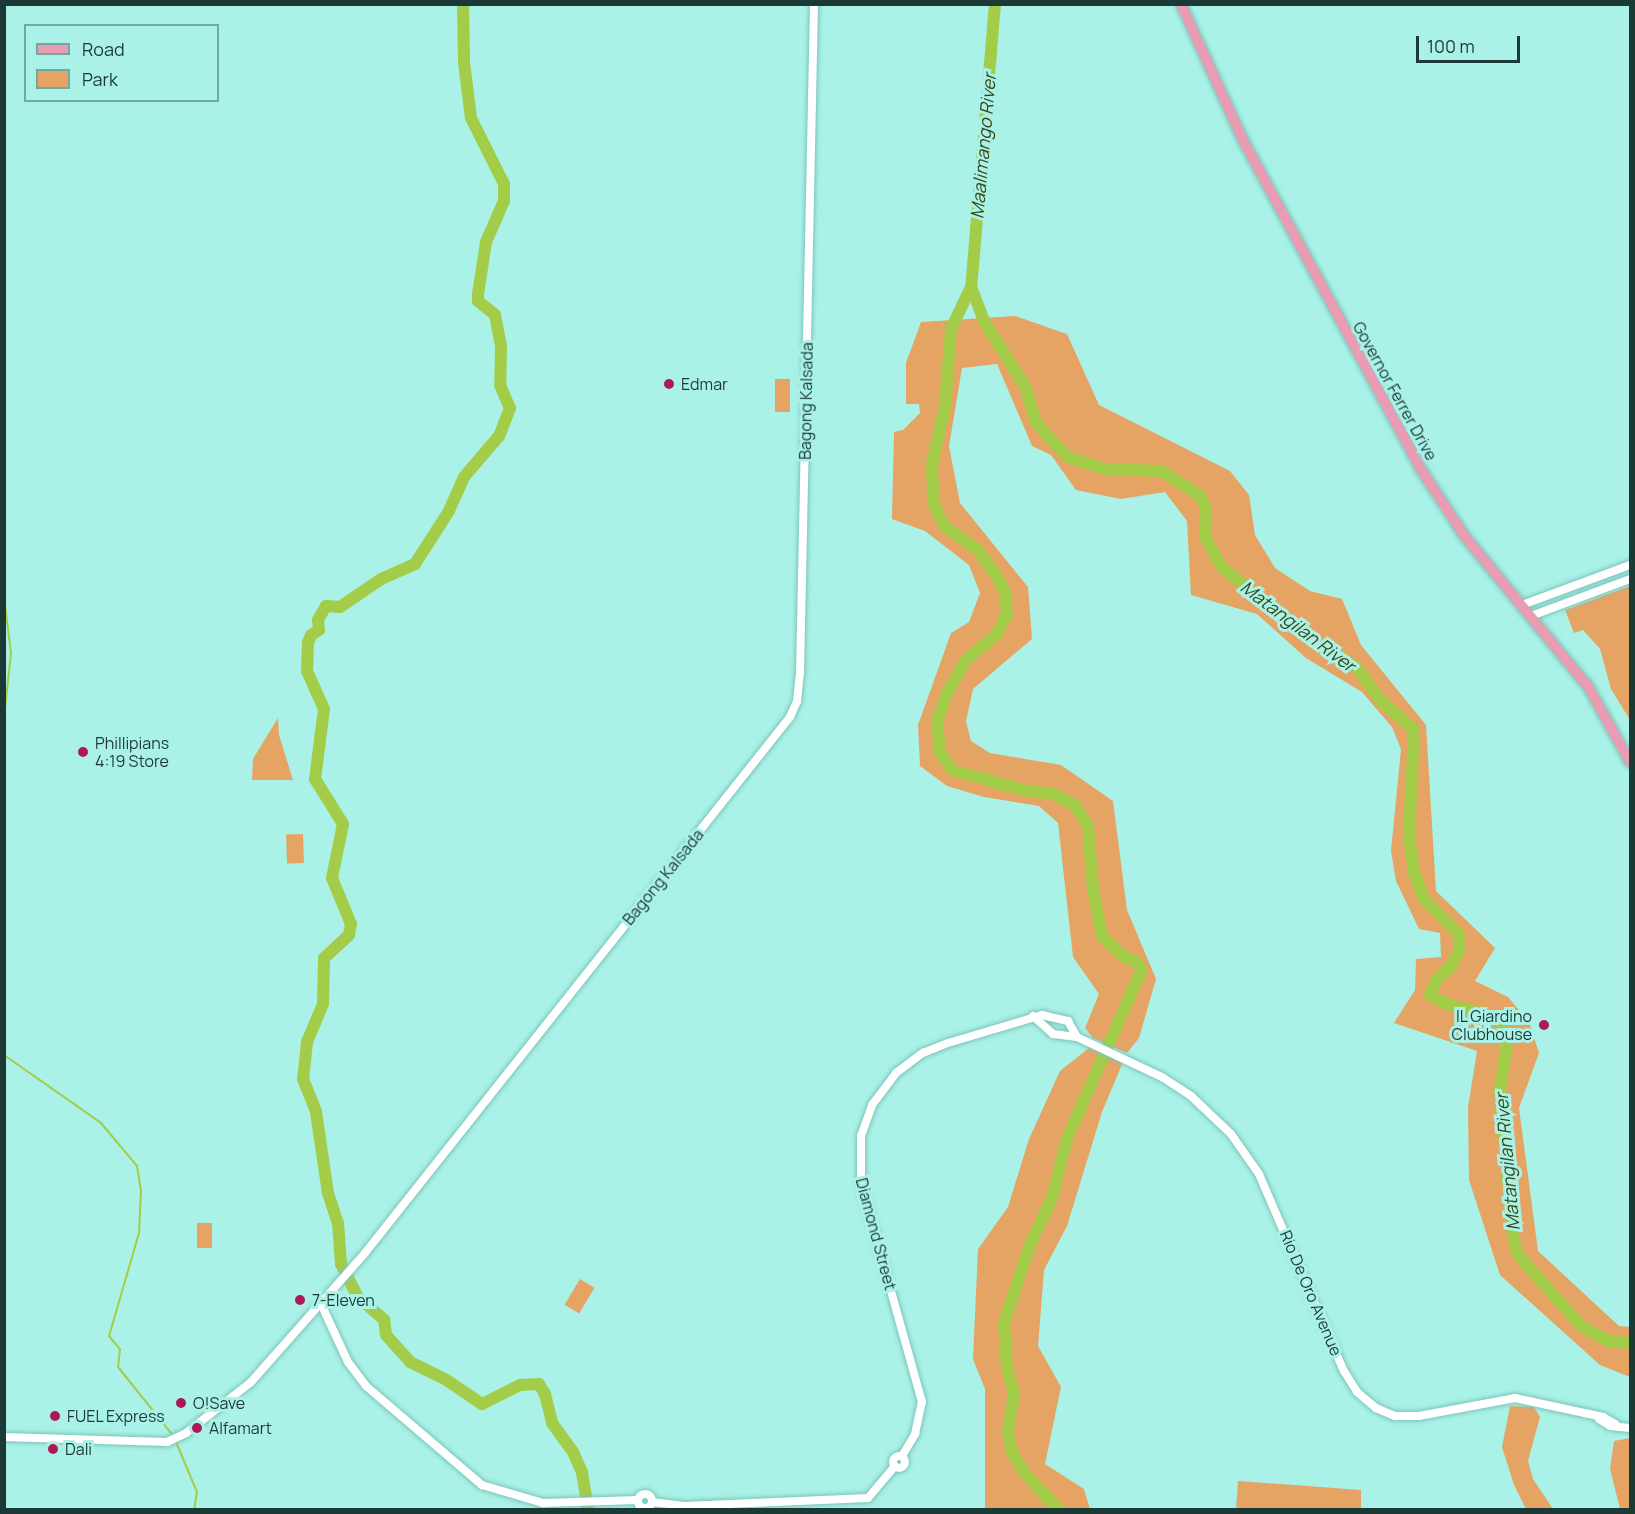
<!DOCTYPE html>
<html>
<head>
<meta charset="utf-8">
<style>
	body { margin:0 }
	#map { position:relative; width:1635px; height:1514px; overflow:hidden; background:#aaf2e8; font-family:Manrope,sans-serif }
	div>[style] { position:absolute }
	[style*='--x'] { left:calc(var(--x)*1px); top:calc(var(--y)*1px); width:calc(var(--w)*1px); rotate:calc(var(--a)*1deg) }
	.green>* { inset:0; background:#e5a464; transform-origin:0 0 }
	.stream>* { height:2px; margin:-1px; padding:0 1px; transform-origin:1px; border-radius:1px; background:#a3cc49 }
	.river>* { height:12px; margin:-6px; padding:0 6px; transform-origin:6px; border-radius:6px; background:#a3cc49 }
	.roads { filter:drop-shadow(0 0 2px #7dc5bb) drop-shadow(0 0 2px #7dc5bb) }
	.minor>* { height:8px; margin:-4px; padding:0 4px; transform-origin:4px; border-radius:4px; background:#fff }
	.minor>.ring { margin:-4px; padding:0; box-sizing:content-box; background:none; border:8px solid #fff; border-radius:50% }
	.major>* { height:10px; margin:-5px; padding:0 5px; transform-origin:5px; border-radius:5px; background:#e99db3 }
	.dots>* { width:16px; height:16px; translate:-50% -50%; box-sizing:border-box; border:3px solid #aaf2e8; border-radius:50% }
	span { translate:-50% -50%; white-space:nowrap; text-align:center; line-height:1.15; -webkit-text-stroke:6px #aaf2e8; paint-order:stroke }
	.poi-label { font-size:16px; color:#1b3935 }
	.left { translate:0 -50%; text-align:left }
	.right { translate:-100% -50%; text-align:right }
	.street-label { font-size:16px; color:#1b3935 }
	.water-label { font-size:18px; color:#384815; font-style:italic }
	.frame { position:absolute; inset:0; border:6px solid #1b3935; pointer-events:none }
	.legend { position:absolute; left:24px; top:24px; width:195px; height:78px; box-sizing:border-box; background:#aaf2e8; border:2px solid #71a8a0; margin:0; padding:8px 10px; list-style:none; font-size:18px; color:#1b3935 }
	.legend li { display:flex; align-items:center; gap:12px; height:30px }
	.legend b { width:30px; border:2px solid #71a8a0 }
	.scale { position:absolute; left:1416px; top:36px; width:104px; height:27px; box-sizing:border-box; border:3px solid #1b3935; border-top:0; padding-left:8px; font-size:18px; line-height:21px; white-space:nowrap; color:#1b3935; -webkit-text-stroke:4px #aaf2e8; paint-order:stroke }
</style>
</head>
<body>
<div id="map">
	<div class="green">
		<i style="clip-path:polygon(1015px 316px,1067px 334px,1099px 405px,1230px 471px,1249px 495px,1255px 535px,1275px 568px,1310px 591px,1342px 599px,1361px 645px,1426px 725px,1436px 891px,1495px 948px,1475px 981px,1508px 997px,1529px 1022px,1539px 1053px,1519px 1108px,1538px 1251px,1619px 1326px,1630px 1327px,1630px 1377px,1600px 1365px,1500px 1275px,1469px 1180px,1468px 1107px,1477px 1051px,1394px 1023px,1415px 990px,1416px 959px,1441px 957px,1440px 933px,1419px 929px,1396px 881px,1391px 851px,1401px 749px,1392px 727px,1362px 692px,1306px 658px,1257px 614px,1191px 595px,1187px 521px,1165px 492px,1121px 499px,1076px 490px,1051px 455px,1032px 446px,997px 364px,962px 368px,949px 446px,960px 503px,1028px 587px,1032px 639px,973px 689px,966px 721px,971px 741px,990px 753px,1061px 765px,1113px 801px,1127px 910px,1156px 979px,1139px 1038px,1127px 1053px,1093px 1038px,1085px 1028px,1099px 994px,1073px 957px,1058px 823px,1039px 806px,984px 797px,947px 786px,920px 766px,918px 725px,951px 633px,969px 622px,980px 593px,969px 565px,925px 531px,892px 519px,894px 432px,903px 430px,920px 413px,919px 404px,906px 404px,906px 363px,921px 322px)"></i>
		<i style="left:775px;top:379px;width:15px;height:33px"></i>
		<i style="clip-path:polygon(1630px 586px,1630px 720px,1611px 689px,1600px 649px,1583px 630px,1574px 633px,1565px 610px)"></i>
		<i style="clip-path:polygon(278px 718px,279px 735px,293px 780px,252px 780px,253px 759px)"></i>
		<i style="left:303px;top:834px;width:29px;height:17px;rotate:88deg"></i>
		<i style="clip-path:polygon(1089px 1048px,1123px 1062px,1102px 1112px,1067px 1226px,1044px 1270px,1038px 1346px,1061px 1387px,1045px 1464px,1084px 1489px,1090px 1509px,985px 1509px,985px 1389px,973px 1359px,978px 1249px,1008px 1207px,1029px 1139px,1060px 1071px)"></i>
		<i style="left:197px;top:1223px;width:15px;height:25px"></i>
		<i style="left:580px;top:1279px;width:17px;height:30px;rotate:31deg"></i>
		<i style="clip-path:polygon(1510px 1406px,1534px 1407px,1540px 1417px,1528px 1461px,1533px 1479px,1553px 1509px,1526px 1509px,1514px 1485px,1502px 1447px)"></i>
		<i style="clip-path:polygon(1630px 1438px,1630px 1509px,1620px 1509px,1610px 1469px,1614px 1441px)"></i>
		<i style="clip-path:polygon(1238px 1481px,1361px 1490px,1361px 1509px,1236px 1509px)"></i>
	</div>
	<div class="stream">
		<i style="--x:4;--y:597;--w:56;--a:82.9"></i>
		<i style="--x:11;--y:653;--w:64;--a:96.2"></i>
		<i style="--x:4;--y:1055;--w:118;--a:35"></i>
		<i style="--x:101;--y:1123;--w:56;--a:50.1"></i>
		<i style="--x:137;--y:1166;--w:24;--a:81"></i>
		<i style="--x:141;--y:1190;--w:43;--a:92.7"></i>
		<i style="--x:139;--y:1233;--w:107;--a:106.2"></i>
		<i style="--x:109;--y:1336;--w:17;--a:50"></i>
		<i style="--x:120;--y:1349;--w:18;--a:96"></i>
		<i style="--x:118;--y:1367;--w:90;--a:51.3"></i>
		<i style="--x:176;--y:1442;--w:54;--a:67.2"></i>
		<i style="--x:197;--y:1492;--w:18;--a:99"></i>
	</div>
	<div class="river">
		<i style="--x:463;--y:4;--w:58;--a:89"></i>
		<i style="--x:464;--y:62;--w:56;--a:82.9"></i>
		<i style="--x:471;--y:118;--w:74;--a:63.4"></i>
		<i style="--x:504;--y:184;--w:17;--a:90"></i>
		<i style="--x:504;--y:201;--w:45;--a:113.7"></i>
		<i style="--x:486;--y:242;--w:53;--a:98.7"></i>
		<i style="--x:478;--y:294;--w:7;--a:90"></i>
		<i style="--x:478;--y:301;--w:22;--a:39"></i>
		<i style="--x:495;--y:315;--w:32;--a:79"></i>
		<i style="--x:501;--y:346;--w:39;--a:91"></i>
		<i style="--x:500;--y:385;--w:25;--a:67"></i>
		<i style="--x:510;--y:408;--w:30;--a:111"></i>
		<i style="--x:499;--y:436;--w:54;--a:130.5"></i>
		<i style="--x:464;--y:477;--w:37;--a:114"></i>
		<i style="--x:449;--y:511;--w:63;--a:122.7"></i>
		<i style="--x:415;--y:564;--w:37;--a:156"></i>
		<i style="--x:381;--y:579;--w:50;--a:145.7"></i>
		<i style="--x:340;--y:607;--w:14;--a:-176"></i>
		<i style="--x:326;--y:606;--w:16;--a:120"></i>
		<i style="--x:318;--y:620;--w:10;--a:84"></i>
		<i style="--x:319;--y:630;--w:9;--a:148"></i>
		<i style="--x:311;--y:635;--w:9;--a:111"></i>
		<i style="--x:308;--y:643;--w:28;--a:92"></i>
		<i style="--x:307;--y:671;--w:42;--a:65.9"></i>
		<i style="--x:324;--y:709;--w:71;--a:97.3"></i>
		<i style="--x:315;--y:779;--w:53;--a:58.1"></i>
		<i style="--x:343;--y:824;--w:55;--a:101.5"></i>
		<i style="--x:332;--y:878;--w:50;--a:67.6"></i>
		<i style="--x:351;--y:924;--w:11;--a:100"></i>
		<i style="--x:349;--y:935;--w:34;--a:137"></i>
		<i style="--x:324;--y:958;--w:46;--a:91.2"></i>
		<i style="--x:323;--y:1004;--w:41;--a:112.8"></i>
		<i style="--x:307;--y:1042;--w:37;--a:96"></i>
		<i style="--x:303;--y:1079;--w:35;--a:68"></i>
		<i style="--x:316;--y:1112;--w:82;--a:81.6"></i>
		<i style="--x:328;--y:1193;--w:32;--a:72"></i>
		<i style="--x:338;--y:1223;--w:41;--a:85.8"></i>
		<i style="--x:341;--y:1264;--w:37;--a:63"></i>
		<i style="--x:358;--y:1297;--w:35;--a:41"></i>
		<i style="--x:384;--y:1320;--w:15;--a:82"></i>
		<i style="--x:386;--y:1335;--w:36;--a:48"></i>
		<i style="--x:410;--y:1362;--w:39;--a:26"></i>
		<i style="--x:445;--y:1379;--w:45;--a:34"></i>
		<i style="--x:482;--y:1404;--w:42;--a:-26.6"></i>
		<i style="--x:520;--y:1385;--w:19;--a:-3"></i>
		<i style="--x:539;--y:1384;--w:12;--a:59"></i>
		<i style="--x:545;--y:1394;--w:30;--a:76"></i>
		<i style="--x:552;--y:1423;--w:36;--a:54"></i>
		<i style="--x:573;--y:1452;--w:22;--a:66"></i>
		<i style="--x:582;--y:1472;--w:38;--a:81"></i>
		<i style="--x:995;--y:4;--w:284;--a:94.8"></i>
		<i style="--x:971;--y:287;--w:39;--a:69"></i>
		<i style="--x:985;--y:323;--w:75;--a:57.6"></i>
		<i style="--x:1025;--y:386;--w:38;--a:73"></i>
		<i style="--x:1036;--y:422;--w:30;--a:49"></i>
		<i style="--x:1056;--y:445;--w:17;--a:45"></i>
		<i style="--x:1068;--y:457;--w:38;--a:18"></i>
		<i style="--x:1104;--y:469;--w:57;--a:2"></i>
		<i style="--x:1161;--y:471;--w:45;--a:32.3"></i>
		<i style="--x:1199;--y:495;--w:14;--a:60"></i>
		<i style="--x:1206;--y:507;--w:32;--a:90"></i>
		<i style="--x:1206;--y:539;--w:34;--a:60"></i>
		<i style="--x:1223;--y:568;--w:103;--a:39.1"></i>
		<i style="--x:1303;--y:633;--w:64;--a:32.9"></i>
		<i style="--x:1357;--y:668;--w:39;--a:54"></i>
		<i style="--x:1380;--y:700;--w:45;--a:41.4"></i>
		<i style="--x:1414;--y:730;--w:106;--a:92.7"></i>
		<i style="--x:1409;--y:836;--w:36;--a:82"></i>
		<i style="--x:1414;--y:872;--w:29;--a:70"></i>
		<i style="--x:1424;--y:899;--w:49;--a:45"></i>
		<i style="--x:1459;--y:934;--w:15;--a:86"></i>
		<i style="--x:1460;--y:949;--w:18;--a:117"></i>
		<i style="--x:1452;--y:965;--w:21;--a:137"></i>
		<i style="--x:1437;--y:979;--w:17;--a:114"></i>
		<i style="--x:1430;--y:995;--w:21;--a:28"></i>
		<i style="--x:1449;--y:1005;--w:42;--a:13.7"></i>
		<i style="--x:1490;--y:1015;--w:16;--a:40"></i>
		<i style="--x:1502;--y:1025;--w:18;--a:74"></i>
		<i style="--x:1507;--y:1042;--w:49;--a:98.3"></i>
		<i style="--x:1500;--y:1090;--w:147;--a:84.9"></i>
		<i style="--x:1513;--y:1236;--w:20;--a:75"></i>
		<i style="--x:1518;--y:1255;--w:95;--a:48.4"></i>
		<i style="--x:1581;--y:1326;--w:31;--a:29"></i>
		<i style="--x:1608;--y:1341;--w:22;--a:5"></i>
		<i style="--x:971;--y:287;--w:47;--a:115.5"></i>
		<i style="--x:951;--y:329;--w:77;--a:94.5"></i>
		<i style="--x:945;--y:406;--w:59;--a:102.6"></i>
		<i style="--x:932;--y:464;--w:38;--a:88"></i>
		<i style="--x:933;--y:502;--w:26;--a:65"></i>
		<i style="--x:944;--y:526;--w:42;--a:35.2"></i>
		<i style="--x:978;--y:550;--w:37;--a:55"></i>
		<i style="--x:999;--y:580;--w:13;--a:63"></i>
		<i style="--x:1005;--y:592;--w:22;--a:85"></i>
		<i style="--x:1007;--y:614;--w:22;--a:117"></i>
		<i style="--x:997;--y:634;--w:40;--a:140"></i>
		<i style="--x:966;--y:660;--w:36;--a:120"></i>
		<i style="--x:948;--y:691;--w:33;--a:110"></i>
		<i style="--x:937;--y:722;--w:30;--a:84"></i>
		<i style="--x:940;--y:752;--w:22;--a:56"></i>
		<i style="--x:952;--y:770;--w:78;--a:15.6"></i>
		<i style="--x:1027;--y:791;--w:25;--a:5"></i>
		<i style="--x:1052;--y:793;--w:26;--a:28"></i>
		<i style="--x:1075;--y:805;--w:25;--a:58"></i>
		<i style="--x:1088;--y:826;--w:63;--a:85.5"></i>
		<i style="--x:1093;--y:889;--w:48;--a:79.2"></i>
		<i style="--x:1102;--y:936;--w:29;--a:44"></i>
		<i style="--x:1123;--y:956;--w:17;--a:25"></i>
		<i style="--x:1138;--y:963;--w:9;--a:69"></i>
		<i style="--x:1141;--y:971;--w:184;--a:113.8"></i>
		<i style="--x:1067;--y:1139;--w:61;--a:104.3"></i>
		<i style="--x:1052;--y:1198;--w:52;--a:115.1"></i>
		<i style="--x:1030;--y:1245;--w:82;--a:108.4"></i>
		<i style="--x:1004;--y:1323;--w:45;--a:86.2"></i>
		<i style="--x:1007;--y:1368;--w:27;--a:75"></i>
		<i style="--x:1014;--y:1394;--w:38;--a:99"></i>
		<i style="--x:1008;--y:1432;--w:20;--a:79"></i>
		<i style="--x:1012;--y:1452;--w:27;--a:59"></i>
		<i style="--x:1026;--y:1475;--w:48;--a:46.7"></i>
	</div>
	<div class="roads">
		<div class="minor">
			<i style="--x:1522;--y:605;--w:115;--a:-20.3"></i>
			<i style="--x:1531;--y:616;--w:106;--a:-20.5"></i>
			<i style="--x:1033;--y:1016;--w:27;--a:42"></i>
			<i style="--x:1053;--y:1034;--w:24;--a:7"></i>
			<i style="--x:1077;--y:1037;--w:94;--a:25.2"></i>
			<i style="--x:1162;--y:1077;--w:35;--a:33"></i>
			<i style="--x:1191;--y:1096;--w:55;--a:43.5"></i>
			<i style="--x:1231;--y:1134;--w:49;--a:55"></i>
			<i style="--x:1259;--y:1174;--w:215;--a:66.7"></i>
			<i style="--x:1344;--y:1371;--w:25;--a:58"></i>
			<i style="--x:1357;--y:1392;--w:25;--a:40"></i>
			<i style="--x:1376;--y:1408;--w:21;--a:23"></i>
			<i style="--x:1395;--y:1416;--w:24;--a:0"></i>
			<i style="--x:1419;--y:1416;--w:98;--a:-10.6"></i>
			<i style="--x:1515;--y:1398;--w:90;--a:12.2"></i>
			<i style="--x:1603;--y:1417;--w:14;--a:30"></i>
			<i style="--x:322;--y:1306;--w:62;--a:65.1"></i>
			<i style="--x:348;--y:1362;--w:30;--a:53"></i>
			<i style="--x:366;--y:1386;--w:153;--a:40.5"></i>
			<i style="--x:482;--y:1485;--w:64;--a:16.4"></i>
			<i style="--x:543;--y:1503;--w:95;--a:-1.8"></i>
			<i style="--x:1599;--y:1419;--w:13;--a:32"></i>
			<i style="--x:1610;--y:1426;--w:20;--a:6"></i>
			<i style="--x:4;--y:1437;--w:163;--a:1.8"></i>
			<i style="--x:167;--y:1442;--w:21;--a:-25"></i>
			<i style="--x:186;--y:1433;--w:83;--a:-38.1"></i>
			<i style="--x:251;--y:1382;--w:172;--a:-48.5"></i>
			<i style="--x:365;--y:1253;--w:684;--a:-51.59"></i>
			<i style="--x:790;--y:717;--w:17;--a:-66"></i>
			<i style="--x:797;--y:701;--w:28;--a:-84"></i>
			<i style="--x:800;--y:673;--w:669;--a:-88.8"></i>
			<i class="ring" style="left:893px;top:1456px;width:4px;height:4px"></i>
			<i style="--x:902;--y:1456;--w:26;--a:-59"></i>
			<i style="--x:915;--y:1434;--w:33;--a:-78"></i>
			<i style="--x:922;--y:1402;--w:226;--a:-105.6"></i>
			<i style="--x:861;--y:1184;--w:48;--a:-90"></i>
			<i style="--x:861;--y:1136;--w:33;--a:-70"></i>
			<i style="--x:872;--y:1105;--w:40;--a:-53"></i>
			<i style="--x:896;--y:1073;--w:34;--a:-37"></i>
			<i style="--x:923;--y:1053;--w:27;--a:-22"></i>
			<i style="--x:948;--y:1043;--w:98;--a:-16.6"></i>
			<i style="--x:1042;--y:1015;--w:27;--a:13"></i>
			<i style="--x:1068;--y:1021;--w:18;--a:61"></i>
			<i class="ring" style="left:638px;top:1494px;width:6px;height:6px"></i>
			<i style="--x:652;--y:1502;--w:32;--a:7"></i>
			<i style="--x:684;--y:1506;--w:184;--a:-2.5"></i>
			<i style="--x:868;--y:1498;--w:42;--a:-49.8"></i>
		</div>
		<div class="major">
			<i style="--x:1181;--y:4;--w:149;--a:65.5"></i>
			<i style="--x:1243;--y:140;--w:373;--a:61.6"></i>
			<i style="--x:1420;--y:468;--w:84;--a:56.7"></i>
			<i style="--x:1466;--y:538;--w:194;--a:50.6"></i>
			<i style="--x:1589;--y:688;--w:85;--a:61"></i>
		</div>
	</div>
	<div class="dots">
		<i style="left:669px;top:384px;background:#ab1a52"></i>
		<i style="left:83px;top:752px;background:#ab1a52"></i>
		<i style="left:1544px;top:1025px;background:#ab1a52"></i>
		<i style="left:300px;top:1300px;background:#ab1a52"></i>
		<i style="left:181px;top:1403px;background:#ab1a52"></i>
		<i style="left:55px;top:1416px;background:#ab1a52"></i>
		<i style="left:197px;top:1428px;background:#ab1a52"></i>
		<i style="left:53px;top:1449px;background:#ab1a52"></i>
	</div>
	<div class="poi-label">
		<span class="left" style="left:681px;top:384px">Edmar</span>
		<span class="left" style="left:95px;top:752px">Phillipians<br>4:19 Store</span>
		<span class="right" style="left:1532px;top:1025px">IL Giardino<br>Clubhouse</span>
		<span class="left" style="left:312px;top:1300px">7-Eleven</span>
		<span class="left" style="left:193px;top:1403px">O!Save</span>
		<span class="left" style="left:67px;top:1416px">FUEL Express</span>
		<span class="left" style="left:209px;top:1428px">Alfamart</span>
		<span class="left" style="left:65px;top:1449px">Dali</span>
	</div>
	<div class="street-label">
		<span style="left:1395px;top:391px;rotate:61deg">Governor Ferrer Drive</span>
		<span style="left:806px;top:401px;rotate:-89deg">Bagong Kalsada</span>
		<span style="left:663px;top:877px;rotate:-51deg">Bagong Kalsada</span>
		<span style="left:876px;top:1234px;rotate:75deg">Diamond Street</span>
		<span style="left:1311px;top:1293px;rotate:67deg">Rio De Oro Avenue</span>
	</div>
	<div class="water-label">
		<span style="left:983px;top:146px;rotate:-85deg">Maalimango River</span>
		<span style="left:1298px;top:626px;rotate:37deg">Matangilan River</span>
		<span style="left:1507px;top:1162px;rotate:-95deg">Matangilan River</span>
	</div>
	<div class="frame"></div>
	<ul class="legend">
	<li><b style="height:8px;background:#e99db3"></b>Road</li>
	<li><b style="height:16px;background:#e5a464"></b>Park</li>
	</ul>
	<div class="scale">100 m</div>
</div>
</body>
</html>
